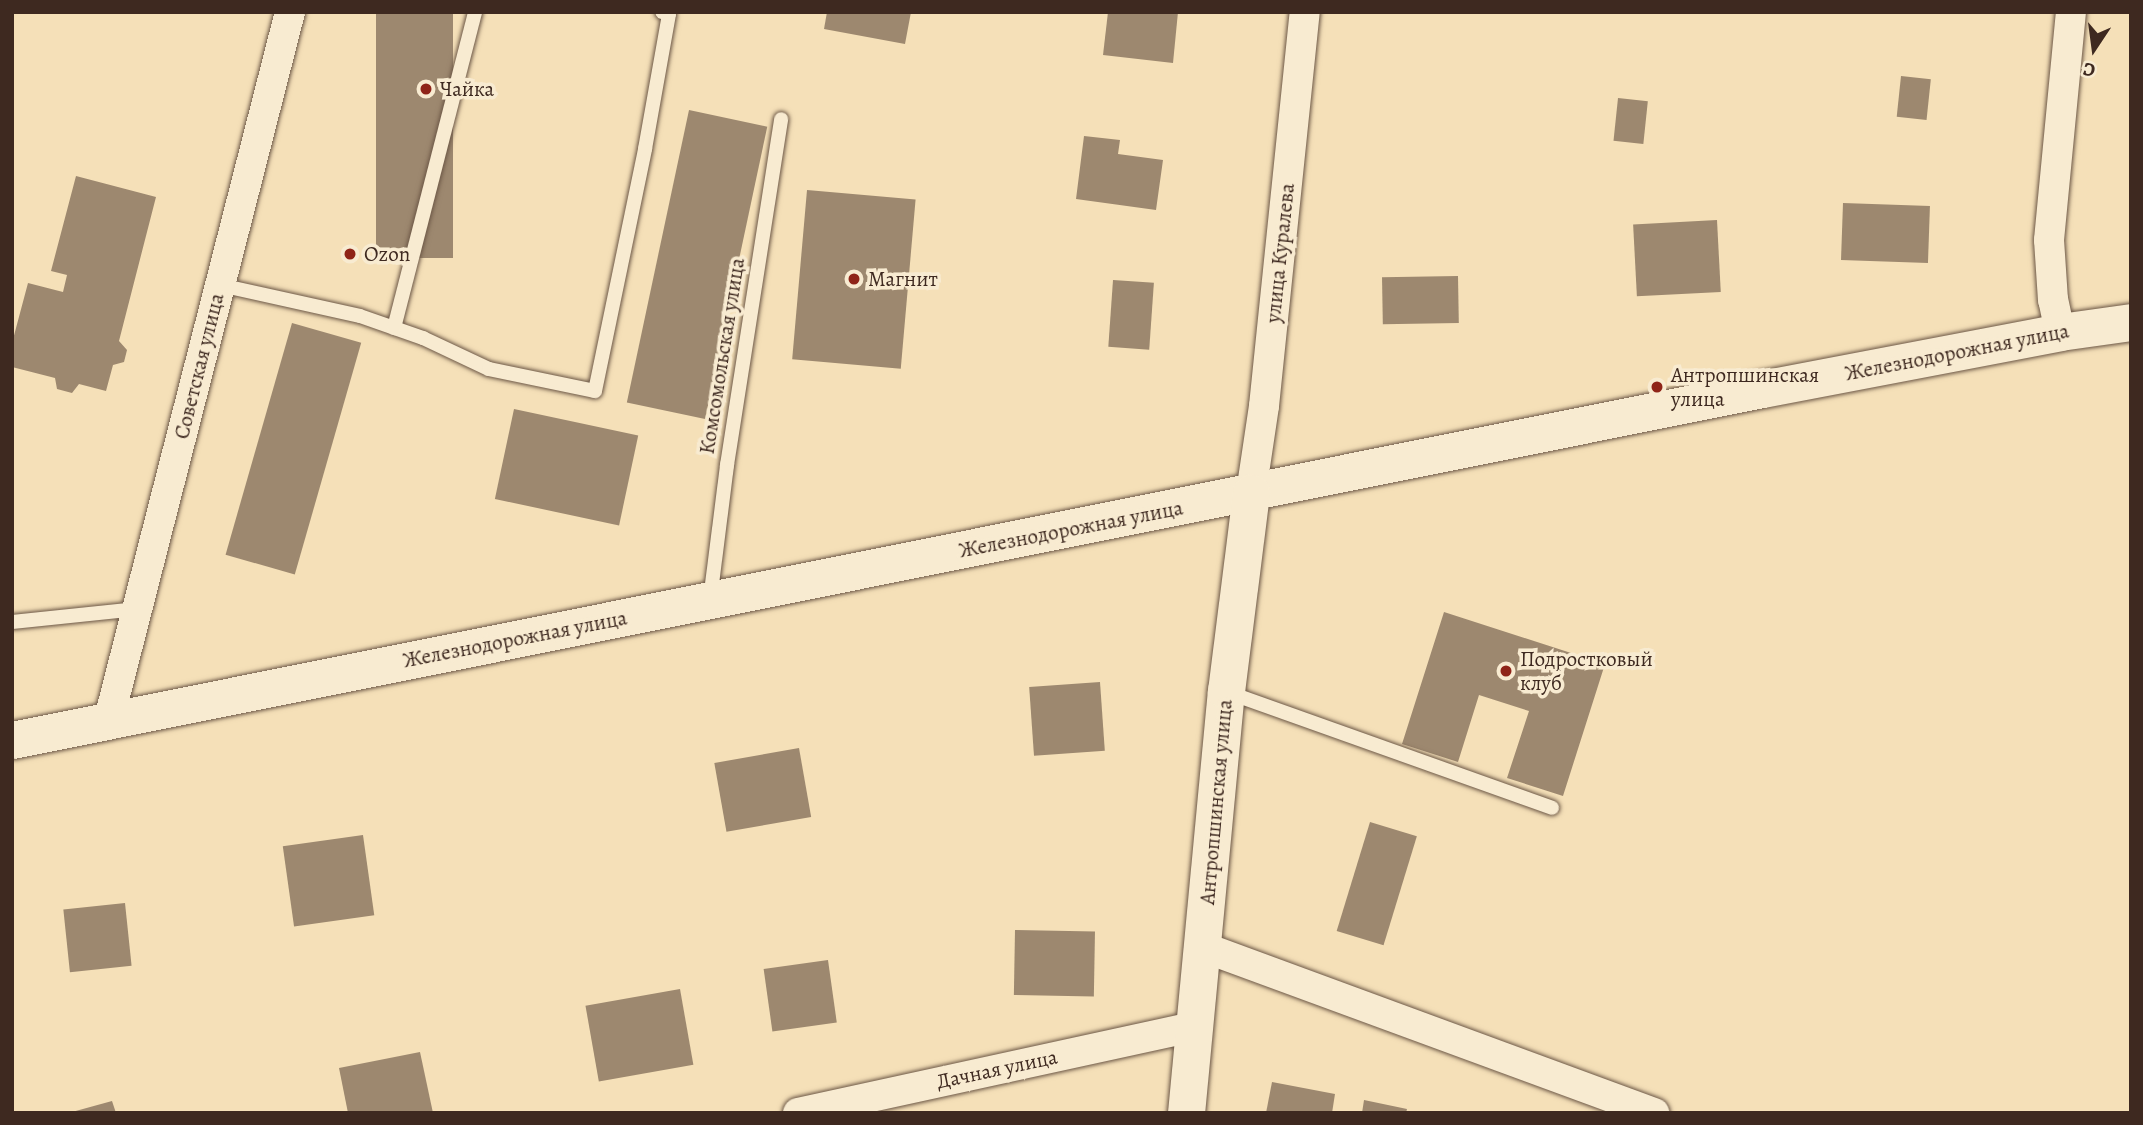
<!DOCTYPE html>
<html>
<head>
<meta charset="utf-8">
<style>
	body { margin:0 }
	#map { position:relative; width:2143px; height:1125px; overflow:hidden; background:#f5e0b8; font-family:Alegreya,serif }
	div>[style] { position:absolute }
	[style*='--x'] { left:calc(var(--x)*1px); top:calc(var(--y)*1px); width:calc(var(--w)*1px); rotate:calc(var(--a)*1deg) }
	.building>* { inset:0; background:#9d886f; transform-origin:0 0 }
	.roads { filter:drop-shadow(0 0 2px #6c5746) drop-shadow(0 0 2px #6c5746) }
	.service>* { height:14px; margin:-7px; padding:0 7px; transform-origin:7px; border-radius:7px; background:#f8ebd1 }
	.minor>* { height:30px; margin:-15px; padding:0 15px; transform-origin:15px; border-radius:15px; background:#f8ebd1 }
	.tertiary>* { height:37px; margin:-18.5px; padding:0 18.5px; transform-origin:18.5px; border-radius:18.5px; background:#f8ebd1 }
	.dots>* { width:19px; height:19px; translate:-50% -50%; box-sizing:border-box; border:4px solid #f8ebd1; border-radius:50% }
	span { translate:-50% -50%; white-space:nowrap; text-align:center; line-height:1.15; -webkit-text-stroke:7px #f8ebd1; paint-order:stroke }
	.poi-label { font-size:21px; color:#3e2920 }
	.left { translate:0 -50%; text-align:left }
	.street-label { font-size:21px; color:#3e2920 }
	.frame { position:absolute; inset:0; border:14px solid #3e2920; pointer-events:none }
	.north { position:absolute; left:2059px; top:14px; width:70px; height:70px; -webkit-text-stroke:5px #f8ebd1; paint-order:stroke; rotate:193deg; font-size:19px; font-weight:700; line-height:28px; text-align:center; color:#3e2920 }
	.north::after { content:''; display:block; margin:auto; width:24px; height:32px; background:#3e2920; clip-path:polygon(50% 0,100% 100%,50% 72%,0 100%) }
</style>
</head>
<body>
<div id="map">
	<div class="building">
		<i style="left:376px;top:12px;width:77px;height:246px"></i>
		<i style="clip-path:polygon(827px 12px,911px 12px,905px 44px,824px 29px)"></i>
		<i style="clip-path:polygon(1108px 12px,1178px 12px,1173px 63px,1103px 55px)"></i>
		<i style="left:1901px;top:76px;width:30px;height:41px;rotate:6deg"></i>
		<i style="left:1618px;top:98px;width:30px;height:43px;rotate:6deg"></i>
		<i style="left:689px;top:110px;width:80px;height:299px;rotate:12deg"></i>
		<i style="clip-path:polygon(1084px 136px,1120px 140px,1118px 154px,1163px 160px,1156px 210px,1076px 199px)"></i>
		<i style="clip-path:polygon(76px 176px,156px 197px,119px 341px,127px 350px,124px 362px,113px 365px,106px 391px,79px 384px,72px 393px,57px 389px,55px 378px,12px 367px,12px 343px,28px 283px,63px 292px,67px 275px,51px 271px)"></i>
		<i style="left:807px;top:190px;width:109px;height:170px;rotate:5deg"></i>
		<i style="left:1843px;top:203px;width:87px;height:57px;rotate:2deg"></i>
		<i style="left:1717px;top:220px;width:72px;height:84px;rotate:87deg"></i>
		<i style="left:1458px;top:276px;width:47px;height:76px;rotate:89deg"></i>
		<i style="left:1113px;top:280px;width:41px;height:67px;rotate:4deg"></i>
		<i style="left:292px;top:323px;width:72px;height:241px;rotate:16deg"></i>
		<i style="left:514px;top:409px;width:127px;height:92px;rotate:12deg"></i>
		<i style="clip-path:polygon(1444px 612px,1605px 664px,1563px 796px,1507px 778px,1529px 711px,1479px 695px,1458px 762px,1402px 744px)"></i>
		<i style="left:1100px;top:682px;width:69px;height:71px;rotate:86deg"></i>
		<i style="left:799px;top:748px;width:70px;height:86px;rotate:80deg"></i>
		<i style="left:1370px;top:822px;width:49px;height:114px;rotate:17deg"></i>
		<i style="left:363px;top:835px;width:81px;height:81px;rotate:82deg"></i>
		<i style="left:125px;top:903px;width:63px;height:62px;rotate:84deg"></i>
		<i style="left:1015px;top:930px;width:80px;height:65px;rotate:1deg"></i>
		<i style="left:828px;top:960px;width:63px;height:65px;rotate:82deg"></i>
		<i style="left:680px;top:989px;width:77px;height:96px;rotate:80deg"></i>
		<i style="clip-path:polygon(420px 1052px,433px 1113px,348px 1113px,339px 1068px)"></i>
		<i style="clip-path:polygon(1272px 1082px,1335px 1094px,1332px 1113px,1266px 1113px)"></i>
		<i style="clip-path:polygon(1364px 1100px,1407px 1109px,1406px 1113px,1362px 1113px)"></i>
		<i style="clip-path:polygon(112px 1101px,116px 1113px,72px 1113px,72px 1112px)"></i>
	</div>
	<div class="roads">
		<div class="service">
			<i style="--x:220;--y:285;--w:143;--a:12.5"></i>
			<i style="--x:360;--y:316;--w:67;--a:19.2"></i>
			<i style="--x:423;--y:338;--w:73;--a:25.2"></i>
			<i style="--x:489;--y:369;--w:108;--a:11.7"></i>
			<i style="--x:595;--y:391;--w:247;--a:-78.3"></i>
			<i style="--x:645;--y:149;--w:137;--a:-79.9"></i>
			<i style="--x:669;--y:14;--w:7;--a:-164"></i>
			<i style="--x:394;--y:328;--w:326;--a:-75.6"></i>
			<i style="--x:710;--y:600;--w:136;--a:-82.8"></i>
			<i style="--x:727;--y:465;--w:350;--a:-81.1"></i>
			<i style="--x:12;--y:622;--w:126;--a:-5.9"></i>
			<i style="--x:1227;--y:692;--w:345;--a:19.6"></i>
		</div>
		<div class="minor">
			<i style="--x:2060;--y:332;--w:33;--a:-102"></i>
			<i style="--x:2053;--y:300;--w:60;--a:-93.8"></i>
			<i style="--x:2049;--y:240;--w:229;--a:-84.5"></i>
			<i style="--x:1251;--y:493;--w:88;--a:-81.5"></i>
			<i style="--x:1264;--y:406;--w:396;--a:-84.1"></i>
			<i style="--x:109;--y:719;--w:730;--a:-75.64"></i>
			<i style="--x:1203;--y:947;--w:481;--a:20.2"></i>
			<i style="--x:798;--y:1113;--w:407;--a:-12.3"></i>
		</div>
		<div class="tertiary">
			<i style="--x:12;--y:740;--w:1785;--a:-11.34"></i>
			<i style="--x:1762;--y:389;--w:303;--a:-10.8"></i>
			<i style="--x:2060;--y:332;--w:72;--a:-8"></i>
			<i style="--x:1186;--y:1113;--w:424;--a:-84.6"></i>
			<i style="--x:1226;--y:691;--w:200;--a:-82.8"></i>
		</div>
	</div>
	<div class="dots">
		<i style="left:426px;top:89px;background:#8f2418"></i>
		<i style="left:350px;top:254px;background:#8f2418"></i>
		<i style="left:854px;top:279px;background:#8f2418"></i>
		<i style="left:1657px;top:387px;background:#8f2418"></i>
		<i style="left:1506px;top:671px;background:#8f2418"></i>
	</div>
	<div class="poi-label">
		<span class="left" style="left:440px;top:89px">Чайка</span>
		<span class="left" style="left:364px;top:254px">Ozon</span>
		<span class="left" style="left:868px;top:279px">Магнит</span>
		<span class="left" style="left:1671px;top:387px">Антропшинская<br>улица</span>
		<span class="left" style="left:1520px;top:671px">Подростковый<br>клуб</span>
	</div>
	<div class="street-label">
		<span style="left:1280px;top:253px;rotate:-84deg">улица Куралева</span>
		<span style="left:1957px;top:352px;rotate:-11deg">Железнодорожная улица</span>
		<span style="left:722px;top:356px;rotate:-81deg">Комсомольская улица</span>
		<span style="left:199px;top:366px;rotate:-76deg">Советская улица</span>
		<span style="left:1071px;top:529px;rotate:-11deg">Железнодорожная улица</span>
		<span style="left:515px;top:639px;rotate:-11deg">Железнодорожная улица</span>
		<span style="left:1216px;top:802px;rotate:-85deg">Антропшинская улица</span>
		<span style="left:997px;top:1069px;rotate:-12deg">Дачная улица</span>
	</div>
	<div class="frame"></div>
	<div class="north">С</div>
</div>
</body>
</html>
